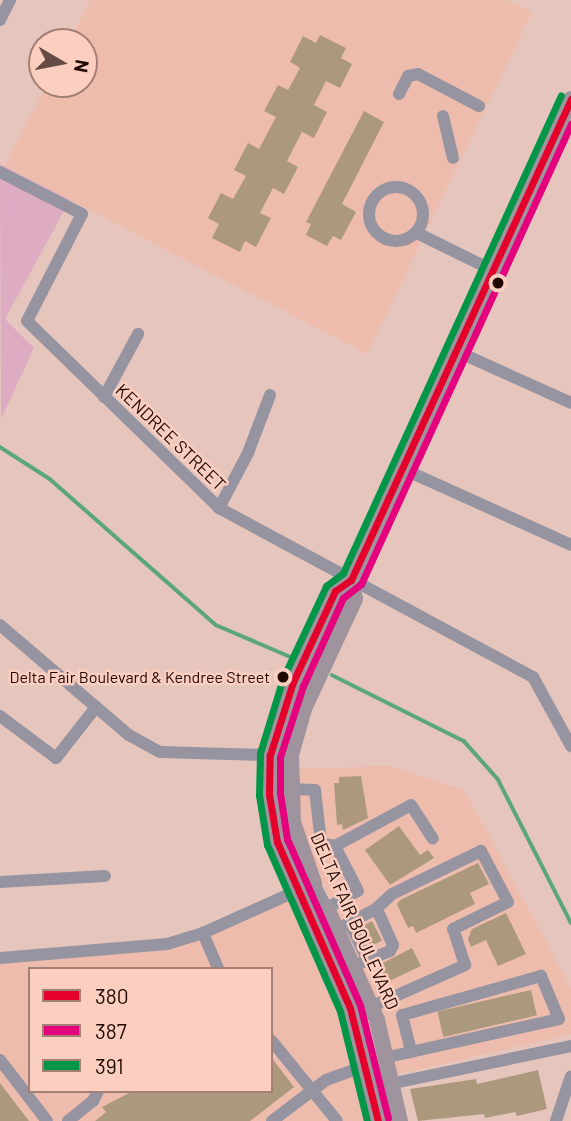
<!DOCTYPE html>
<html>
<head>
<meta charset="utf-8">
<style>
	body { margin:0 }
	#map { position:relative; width:571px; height:1121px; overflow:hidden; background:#e6c6bc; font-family:Barlow,sans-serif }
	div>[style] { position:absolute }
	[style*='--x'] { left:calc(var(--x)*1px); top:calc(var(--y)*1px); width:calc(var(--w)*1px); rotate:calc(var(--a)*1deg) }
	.built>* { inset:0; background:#eebcad }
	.green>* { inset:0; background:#deacc2 }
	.stream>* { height:3.5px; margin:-1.75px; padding:0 1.75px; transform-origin:1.75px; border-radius:1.75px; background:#5ca67c }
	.building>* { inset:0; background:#ac997d; transform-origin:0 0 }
	.minor>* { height:12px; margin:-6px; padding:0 6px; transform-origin:6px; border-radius:6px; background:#9794a1 }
	.minor>.ring { margin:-6px; padding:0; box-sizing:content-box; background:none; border:12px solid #9794a1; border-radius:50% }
	.major>* { height:16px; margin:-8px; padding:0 8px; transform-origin:8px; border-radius:8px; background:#9f949d }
	.bus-1>* { height:7px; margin:-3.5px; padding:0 3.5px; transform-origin:3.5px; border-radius:3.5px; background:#e4002b }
	.bus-2>* { height:7px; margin:-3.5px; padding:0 3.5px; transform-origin:3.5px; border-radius:3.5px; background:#e5007d }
	.bus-3>* { height:7px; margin:-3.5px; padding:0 3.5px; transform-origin:3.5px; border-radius:3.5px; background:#039649 }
	.dots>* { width:19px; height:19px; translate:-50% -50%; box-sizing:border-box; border:4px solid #fbcec0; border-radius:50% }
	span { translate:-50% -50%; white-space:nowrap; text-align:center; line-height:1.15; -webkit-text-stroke:5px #fbcec0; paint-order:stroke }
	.bus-label { font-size:16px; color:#210803 }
	.right { translate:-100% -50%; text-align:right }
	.street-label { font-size:18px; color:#210803 }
	.legend { position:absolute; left:28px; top:967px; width:245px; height:126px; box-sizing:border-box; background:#fbcec0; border:2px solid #a47f74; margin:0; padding:9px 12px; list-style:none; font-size:21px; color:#210803 }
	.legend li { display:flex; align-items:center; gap:14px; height:35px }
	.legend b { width:35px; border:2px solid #a47f74 }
	.north { position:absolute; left:28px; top:28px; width:70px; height:70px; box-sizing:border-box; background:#fbcec0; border:2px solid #a47f74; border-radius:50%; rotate:100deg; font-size:19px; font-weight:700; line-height:28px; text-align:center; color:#210803 }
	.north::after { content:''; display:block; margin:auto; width:24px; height:32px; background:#664a44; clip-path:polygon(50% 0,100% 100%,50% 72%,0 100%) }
</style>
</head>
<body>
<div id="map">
	<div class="built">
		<i style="clip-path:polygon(90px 0,507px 0,532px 12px,367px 354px,5px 166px,47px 84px,84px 84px,84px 42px,69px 42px)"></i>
		<i style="clip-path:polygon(389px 766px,464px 790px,571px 988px,571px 1034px,395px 1075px,366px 982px,299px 829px,296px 769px)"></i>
		<i style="clip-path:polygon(evenodd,296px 892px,337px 977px,378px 1121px,0 1121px,0 958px,151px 947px,296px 892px,30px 969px,271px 969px,271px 1091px,30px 1091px,30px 969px)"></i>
	</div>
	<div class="green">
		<i style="clip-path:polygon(0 164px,70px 200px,5px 319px,34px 348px,1px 419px)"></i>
	</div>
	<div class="stream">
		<i style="--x:0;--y:447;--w:59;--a:32.6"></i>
		<i style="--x:50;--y:479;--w:221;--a:41.3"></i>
		<i style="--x:216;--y:625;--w:84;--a:23.2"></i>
		<i style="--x:332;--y:675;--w:148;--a:26.6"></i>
		<i style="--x:464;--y:741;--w:51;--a:48.2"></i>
		<i style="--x:498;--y:779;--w:161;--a:63"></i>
	</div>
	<div class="building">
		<i style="clip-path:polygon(320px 35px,346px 48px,341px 58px,352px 64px,340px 88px,326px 81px,314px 105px,327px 112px,314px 138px,302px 132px,287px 161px,298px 167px,284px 194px,273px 188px,260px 213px,271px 218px,256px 247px,245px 241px,240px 252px,212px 238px,219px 224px,208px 218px,221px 193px,233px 199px,246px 176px,234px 170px,248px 143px,259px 149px,276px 117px,264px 111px,278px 85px,288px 90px,300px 68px,290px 62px,303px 36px,316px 43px)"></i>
		<i style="clip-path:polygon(364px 111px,384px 122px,342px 204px,356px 212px,341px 240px,333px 236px,327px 246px,306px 235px,311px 224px,306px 222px)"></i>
		<i style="clip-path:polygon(361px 776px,368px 818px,343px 830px,342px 824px,337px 825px,334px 783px,339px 783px,339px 777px)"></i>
		<i style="clip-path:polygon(399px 826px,420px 855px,428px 850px,434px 858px,390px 885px,365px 850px)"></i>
		<i style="clip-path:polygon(478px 863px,489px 884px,470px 893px,475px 904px,416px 933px,413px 926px,408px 928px,397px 904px,400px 900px)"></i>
		<i style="clip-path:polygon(506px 913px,526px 954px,498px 966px,486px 940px,471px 947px,468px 939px,472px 929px)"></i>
		<i style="left:372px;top:921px;width:22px;height:13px;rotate:63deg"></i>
		<i style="clip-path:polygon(412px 948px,421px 966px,381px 985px,377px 966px)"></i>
		<i style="left:531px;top:990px;width:26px;height:96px;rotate:77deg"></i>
		<i style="clip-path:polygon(271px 1057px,294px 1087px,250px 1121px,95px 1121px,106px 1112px,102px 1107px,133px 1091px,271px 1091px)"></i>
		<i style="clip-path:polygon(538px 1070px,547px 1109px,517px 1116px,515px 1112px,485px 1118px,484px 1114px,418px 1121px,410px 1089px,476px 1079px,477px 1084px)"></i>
		<i style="clip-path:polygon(0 1083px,29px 1121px,0 1121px)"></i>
	</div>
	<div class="minor">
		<i style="--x:0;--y:20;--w:22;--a:-63"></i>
		<i style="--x:399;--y:94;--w:20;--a:-63"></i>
		<i style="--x:408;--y:76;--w:10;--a:-11"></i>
		<i style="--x:418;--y:74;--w:69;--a:27.7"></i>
		<i style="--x:443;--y:116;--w:43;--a:76.6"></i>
		<i style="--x:0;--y:172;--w:92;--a:27.1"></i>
		<i style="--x:82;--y:214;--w:120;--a:117.2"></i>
		<i style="--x:27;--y:321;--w:268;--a:44.2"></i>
		<i style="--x:219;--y:508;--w:357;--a:28.3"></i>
		<i style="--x:533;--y:677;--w:79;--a:61.2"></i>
		<i class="ring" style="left:369px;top:187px;width:42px;height:42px"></i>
		<i style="--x:417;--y:233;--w:84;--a:26.3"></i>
		<i style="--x:456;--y:351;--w:126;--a:24.3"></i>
		<i style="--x:104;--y:397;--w:72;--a:-61.6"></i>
		<i style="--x:403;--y:469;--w:184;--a:24.3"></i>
		<i style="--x:219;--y:508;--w:62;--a:-62.2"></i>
		<i style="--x:248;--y:453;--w:62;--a:-69.2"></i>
		<i style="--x:0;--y:625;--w:170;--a:40.5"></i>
		<i style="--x:129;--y:735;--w:35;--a:29"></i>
		<i style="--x:160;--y:752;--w:110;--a:1.6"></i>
		<i style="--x:0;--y:716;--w:70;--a:36.9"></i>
		<i style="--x:56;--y:758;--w:65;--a:-51.9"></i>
		<i style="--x:290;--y:789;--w:25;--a:2"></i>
		<i style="--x:315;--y:790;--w:53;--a:83.5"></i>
		<i style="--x:321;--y:843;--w:14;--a:12"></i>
		<i style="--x:335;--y:846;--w:86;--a:-28.3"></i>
		<i style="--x:411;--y:805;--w:40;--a:57.1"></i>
		<i style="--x:0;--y:882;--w:105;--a:-3.3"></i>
		<i style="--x:350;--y:924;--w:43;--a:64"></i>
		<i style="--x:337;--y:929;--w:44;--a:-27.1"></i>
		<i style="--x:376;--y:909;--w:8;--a:60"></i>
		<i style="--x:380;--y:916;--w:32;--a:66"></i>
		<i style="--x:393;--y:945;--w:7;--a:117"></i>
		<i style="--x:390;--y:951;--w:37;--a:158"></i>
		<i style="--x:203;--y:933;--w:39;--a:67"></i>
		<i style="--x:0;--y:958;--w:168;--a:-4.8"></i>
		<i style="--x:167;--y:944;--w:38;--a:-17"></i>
		<i style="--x:203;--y:933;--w:122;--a:-24.2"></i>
		<i style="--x:314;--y:883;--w:28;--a:63"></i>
		<i style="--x:327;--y:908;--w:35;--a:-29"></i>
		<i style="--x:358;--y:891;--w:51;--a:-117.1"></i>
		<i style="--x:373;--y:1006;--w:101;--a:-24"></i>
		<i style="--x:465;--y:965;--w:38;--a:-108"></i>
		<i style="--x:453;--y:929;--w:61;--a:-26.1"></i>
		<i style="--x:508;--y:902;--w:58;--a:-117.9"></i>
		<i style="--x:481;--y:851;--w:99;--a:154.2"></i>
		<i style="--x:392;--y:894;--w:22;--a:137"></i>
		<i style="--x:271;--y:1040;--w:104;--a:50.8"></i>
		<i style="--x:388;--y:1057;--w:175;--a:-12.5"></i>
		<i style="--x:559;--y:1019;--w:47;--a:-112.7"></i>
		<i style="--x:541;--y:976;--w:144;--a:164.3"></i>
		<i style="--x:402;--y:1015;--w:38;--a:76"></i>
		<i style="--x:0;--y:1060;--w:77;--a:52.4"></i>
		<i style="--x:394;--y:1083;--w:181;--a:-11.8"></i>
		<i style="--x:68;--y:1121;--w:32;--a:-39"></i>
		<i style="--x:93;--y:1101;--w:11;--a:-63"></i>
		<i style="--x:272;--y:1121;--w:68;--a:-37.2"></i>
		<i style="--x:326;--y:1080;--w:45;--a:-19.7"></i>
		<i style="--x:556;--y:1121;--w:47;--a:-71.6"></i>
	</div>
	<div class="major">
		<i style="--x:314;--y:883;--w:65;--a:-109"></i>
		<i style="--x:293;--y:822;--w:67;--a:-91.7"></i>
		<i style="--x:291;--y:755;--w:48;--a:-74.2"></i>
		<i style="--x:304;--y:709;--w:121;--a:-65.1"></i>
		<i style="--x:355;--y:599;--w:19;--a:-102"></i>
		<i style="--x:327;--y:908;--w:123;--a:65.9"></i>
		<i style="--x:377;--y:1020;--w:104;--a:77.2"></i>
		<i style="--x:378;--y:1121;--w:116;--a:-103.9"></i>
		<i style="--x:350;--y:1008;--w:181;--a:-113.7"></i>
		<i style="--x:277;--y:842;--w:49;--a:-99.5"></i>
		<i style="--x:269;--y:794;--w:39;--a:-89"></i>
		<i style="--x:270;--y:755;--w:77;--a:-72.5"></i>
		<i style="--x:293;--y:682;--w:100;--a:-65.2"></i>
		<i style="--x:335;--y:591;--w:19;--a:-35"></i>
		<i style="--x:351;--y:580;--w:529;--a:-65.42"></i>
	</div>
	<div class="bus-1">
		<i style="--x:378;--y:1121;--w:116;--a:-103.9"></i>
		<i style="--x:350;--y:1008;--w:181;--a:-113.7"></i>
		<i style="--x:277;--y:842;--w:49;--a:-99.5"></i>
		<i style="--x:269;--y:794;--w:39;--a:-89"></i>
		<i style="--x:270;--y:755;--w:77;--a:-72.5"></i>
		<i style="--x:293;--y:682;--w:100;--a:-65.2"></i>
		<i style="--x:335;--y:591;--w:19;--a:-35"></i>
		<i style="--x:351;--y:580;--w:529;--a:-65.42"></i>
	</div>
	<div class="bus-2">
		<i style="--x:388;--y:1118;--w:116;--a:-103.9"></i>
		<i style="--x:360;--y:1005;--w:181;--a:-113.7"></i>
		<i style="--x:287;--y:839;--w:47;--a:-98.7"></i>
		<i style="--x:280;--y:793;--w:36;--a:-90"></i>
		<i style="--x:280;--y:757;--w:75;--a:-72.1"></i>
		<i style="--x:303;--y:686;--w:97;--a:-65.6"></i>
		<i style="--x:343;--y:598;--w:23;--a:-38"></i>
		<i style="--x:361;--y:584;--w:506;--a:-65.46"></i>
	</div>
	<div class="bus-3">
		<i style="--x:367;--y:1121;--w:113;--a:-103.8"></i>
		<i style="--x:340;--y:1011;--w:181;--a:-113.7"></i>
		<i style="--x:267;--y:845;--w:51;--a:-99.1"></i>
		<i style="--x:259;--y:795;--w:42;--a:-88.6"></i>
		<i style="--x:260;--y:753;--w:78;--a:-73"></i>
		<i style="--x:283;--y:678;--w:102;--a:-64.9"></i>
		<i style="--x:326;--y:586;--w:21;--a:-37"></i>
		<i style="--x:343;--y:573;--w:525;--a:-65.48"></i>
	</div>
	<div class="dots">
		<i style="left:498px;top:283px;background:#210803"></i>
		<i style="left:283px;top:677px;background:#210803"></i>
	</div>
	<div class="bus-label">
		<span class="right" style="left:270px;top:677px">Delta Fair Boulevard &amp; Kendree Street</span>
	</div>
	<div class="street-label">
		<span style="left:171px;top:437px;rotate:44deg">KENDREE STREET</span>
		<span style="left:355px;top:921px;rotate:66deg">DELTA FAIR BOULEVARD</span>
	</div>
	<ul class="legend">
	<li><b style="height:9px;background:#e4002b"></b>380</li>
	<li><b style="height:9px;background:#e5007d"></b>387</li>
	<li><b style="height:9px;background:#039649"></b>391</li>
	</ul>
	<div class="north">N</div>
</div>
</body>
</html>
